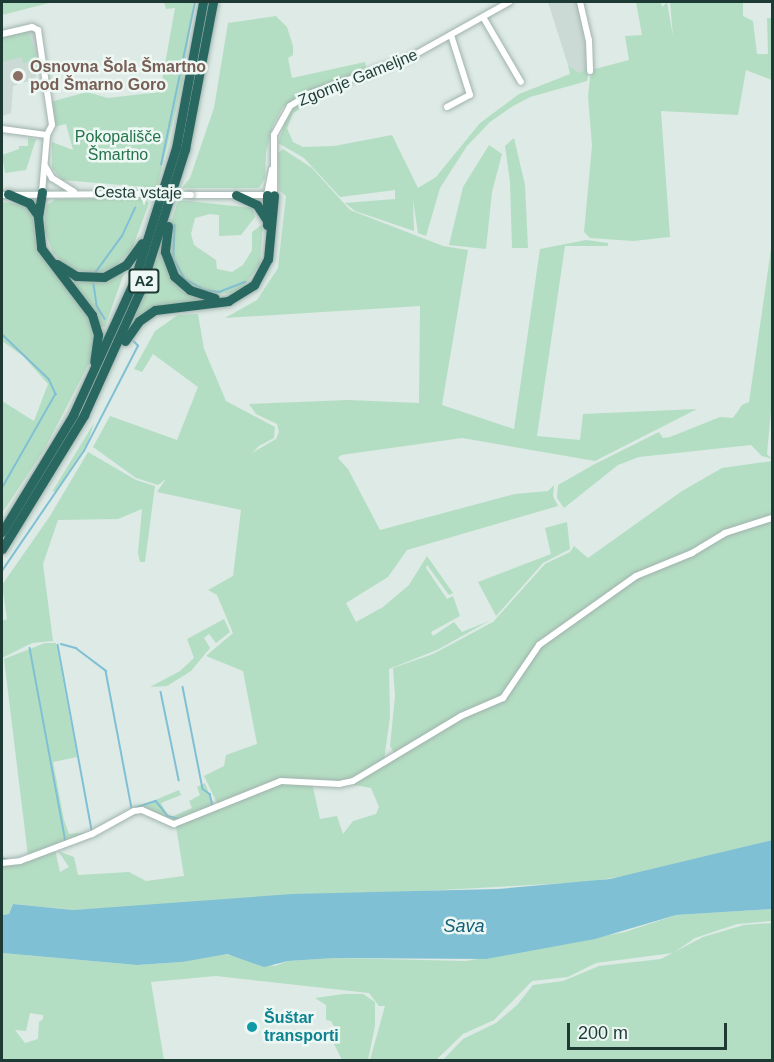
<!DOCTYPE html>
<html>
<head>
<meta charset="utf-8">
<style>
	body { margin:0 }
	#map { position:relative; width:774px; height:1062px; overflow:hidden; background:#ddeae5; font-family:Helvetica,sans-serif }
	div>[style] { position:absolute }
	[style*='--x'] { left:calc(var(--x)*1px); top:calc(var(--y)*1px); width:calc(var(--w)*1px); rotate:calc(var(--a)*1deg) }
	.built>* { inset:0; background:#cbdad5 }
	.green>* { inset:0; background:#b4dec3 }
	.water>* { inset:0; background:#80c0d4 }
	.stream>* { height:1.5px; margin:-0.75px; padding:0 0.75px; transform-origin:0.75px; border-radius:0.75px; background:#80c0d4 }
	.roads { filter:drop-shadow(0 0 2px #a0b2ad) drop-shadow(0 0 2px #a0b2ad) }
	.minor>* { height:6px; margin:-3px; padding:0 3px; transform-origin:3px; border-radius:3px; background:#fff }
	.highway>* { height:9px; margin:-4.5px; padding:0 4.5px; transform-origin:4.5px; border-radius:4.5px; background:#286861 }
	.bridges { filter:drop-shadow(0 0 2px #a0b2ad) drop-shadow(0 0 2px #a0b2ad) }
	.minor-bridge>* { height:6px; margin:-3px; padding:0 3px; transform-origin:3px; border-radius:3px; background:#fff }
	.dots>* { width:16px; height:16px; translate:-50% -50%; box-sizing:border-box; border:3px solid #edf7f3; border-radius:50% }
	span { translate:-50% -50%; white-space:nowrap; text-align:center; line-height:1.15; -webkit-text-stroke:5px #edf7f3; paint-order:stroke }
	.shield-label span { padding:2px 4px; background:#edf7f3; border:2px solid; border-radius:4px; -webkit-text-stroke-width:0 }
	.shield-label { font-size:15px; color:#1e3a35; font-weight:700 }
	.education-label { font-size:16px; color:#785e54; font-weight:700 }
	.left { translate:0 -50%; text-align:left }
	.street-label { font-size:16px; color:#1e3a35 }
	.park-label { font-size:16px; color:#25744a }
	.culture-label { font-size:16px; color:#0d838f; font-weight:700 }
	.water-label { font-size:18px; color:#14607a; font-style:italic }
	.frame { position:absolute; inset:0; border:3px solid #1e3a35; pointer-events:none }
	.scale { position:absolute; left:567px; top:1023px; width:160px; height:27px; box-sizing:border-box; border:3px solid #1e3a35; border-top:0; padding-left:8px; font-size:18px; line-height:21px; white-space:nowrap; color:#1e3a35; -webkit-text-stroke:4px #edf7f3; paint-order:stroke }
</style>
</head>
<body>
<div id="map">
	<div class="built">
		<i style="clip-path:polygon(548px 2px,578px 2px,589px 67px,579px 73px,568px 65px)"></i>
		<i style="clip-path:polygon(32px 29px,36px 32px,39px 64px,35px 79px,13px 86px,11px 113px,2px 116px,2px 37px)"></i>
	</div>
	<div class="green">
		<i style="clip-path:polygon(2px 2px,53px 2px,2px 15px)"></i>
		<i style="clip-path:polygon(164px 2px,194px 2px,182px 84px,157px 188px,62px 180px,52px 168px,52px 142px,73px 150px,66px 124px,54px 127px,50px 102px,87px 92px,108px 98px,160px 92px,175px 8px,166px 9px)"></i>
		<i style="clip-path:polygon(636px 2px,661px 2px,662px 7px,667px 2px,673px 36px,670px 2px,743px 2px,743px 16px,753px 21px,757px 54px,768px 54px,767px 18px,772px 18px,772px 80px,746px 70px,738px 115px,661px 111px,670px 237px,633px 241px,590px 238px,584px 232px,592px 146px,588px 96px,591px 70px,629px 60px,625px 36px,642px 35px)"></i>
		<i style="clip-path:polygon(276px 16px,287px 27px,293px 46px,293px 55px,288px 58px,292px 78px,365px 62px,367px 72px,308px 91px,283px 107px,273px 125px,266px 152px,265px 178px,259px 188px,182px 188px,190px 178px,214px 108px,228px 23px)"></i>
		<i style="clip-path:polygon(28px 30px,37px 59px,23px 63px,21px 57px,2px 62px,2px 37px)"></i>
		<i style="clip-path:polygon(568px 65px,579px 73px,589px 67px,587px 81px,530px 97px,513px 106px,490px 122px,467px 146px,440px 188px,426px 236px,418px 233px,413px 200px,414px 231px,355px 211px,345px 203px,395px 199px,395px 190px,340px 197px,304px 158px,278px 143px,288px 114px,301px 102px,326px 93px,293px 113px,287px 128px,293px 142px,303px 147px,334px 146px,392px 135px,418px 188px,436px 177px,480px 123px,519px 94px,570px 74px)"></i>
		<i style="clip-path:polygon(28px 138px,36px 139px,26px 170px,5px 173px,2px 155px,19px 149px,19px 146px,28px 146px)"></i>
		<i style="clip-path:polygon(514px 138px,525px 185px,528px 248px,512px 248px,510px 182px,505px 146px)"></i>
		<i style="clip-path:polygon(489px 145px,502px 154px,492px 192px,486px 249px,449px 245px,463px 187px)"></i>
		<i style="clip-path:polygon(283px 149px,312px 168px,350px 210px,443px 246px,468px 250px,442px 405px,514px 429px,540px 249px,586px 240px,608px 243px,608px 246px,565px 246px,537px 436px,580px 440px,583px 414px,697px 409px,595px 461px,462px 438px,341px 455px,338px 458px,348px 469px,380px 530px,515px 494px,548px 491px,554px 485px,553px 496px,558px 506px,407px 550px,388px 577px,346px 603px,356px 622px,383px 607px,409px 585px,427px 556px,453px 593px,449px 595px,427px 565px,426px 568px,447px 599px,453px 596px,460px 616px,431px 632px,433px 636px,454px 622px,462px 632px,489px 621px,437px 650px,389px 669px,390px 717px,384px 760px,341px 783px,280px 779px,218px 805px,204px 776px,224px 766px,226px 755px,257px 744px,243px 671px,206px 656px,233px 633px,217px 595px,208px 590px,233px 576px,241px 510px,157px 492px,166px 479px,158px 485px,136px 478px,93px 447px,110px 416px,177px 440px,198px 387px,153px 354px,142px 372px,134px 369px,155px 331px,178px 315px,198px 314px,204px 349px,226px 401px,275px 427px,274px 438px,259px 446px,252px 453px,276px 439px,279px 432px,277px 424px,256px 414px,249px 404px,348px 400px,419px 403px,420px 306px,225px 318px,257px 300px,278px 268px,286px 196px,279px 190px,278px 153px)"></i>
		<i style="clip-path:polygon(56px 199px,143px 199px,149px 203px,132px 249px,114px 267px,96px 274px,69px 268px,53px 253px,45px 232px,45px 216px,47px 205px)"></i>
		<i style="clip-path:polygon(178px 200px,253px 208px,255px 217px,241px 235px,219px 236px,219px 215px,210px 214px,195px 218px,191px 234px,194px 245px,216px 260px,217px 269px,232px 272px,243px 265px,252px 250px,252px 232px,263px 224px,260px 264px,244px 286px,231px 293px,210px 295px,181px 281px,168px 257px,169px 229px)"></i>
		<i style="clip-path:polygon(2px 202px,20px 204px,34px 212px,37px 237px,80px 300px,94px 327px,93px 356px,44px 450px,2px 513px,2px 401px,34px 421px,48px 384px,23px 356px,2px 341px)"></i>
		<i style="clip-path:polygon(772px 242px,772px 401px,767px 454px,772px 459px,762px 456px,751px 445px,639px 457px,618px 465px,564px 508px,557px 498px,558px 485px,593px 465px,659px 432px,663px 438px,670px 437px,720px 417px,733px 418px,742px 405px,749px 402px)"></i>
		<i style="clip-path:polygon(162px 246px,192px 294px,203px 301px,157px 306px,134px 320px)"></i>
		<i style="clip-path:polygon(125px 270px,105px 327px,101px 327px,67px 274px,76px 278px)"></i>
		<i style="clip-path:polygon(94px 423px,88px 442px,58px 490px,52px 492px)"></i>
		<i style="clip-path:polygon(88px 452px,136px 480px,155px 486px,145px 562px,140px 562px,138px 553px,142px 509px,118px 519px,58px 520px,43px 564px,53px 641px,32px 643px,2px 658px,2px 621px,7px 619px,2px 585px,50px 516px)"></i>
		<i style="clip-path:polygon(772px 461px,772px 517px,735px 528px,683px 555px,644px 569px,533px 649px,501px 697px,396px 756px,390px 746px,395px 696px,393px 668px,433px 654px,493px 622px,545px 564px,570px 552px,574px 546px,588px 558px,682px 491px,722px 468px)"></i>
		<i style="clip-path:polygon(772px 519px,772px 840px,643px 873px,587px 882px,73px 910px,13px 904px,9px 914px,2px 915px,2px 865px,55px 850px,60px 872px,69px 867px,58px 851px,74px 857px,78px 875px,129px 872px,146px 881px,184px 876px,176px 826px,278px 783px,312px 783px,320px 819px,337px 816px,343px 834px,353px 821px,376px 814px,379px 807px,371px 788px,348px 784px,470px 713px,504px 698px,529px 656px,628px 583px,730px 533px)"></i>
		<i style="clip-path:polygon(567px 522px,570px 549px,543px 563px,496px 616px,478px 582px,551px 554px,545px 528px)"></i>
		<i style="clip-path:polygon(224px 619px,230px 632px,216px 643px,209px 634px,204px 638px,210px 648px,191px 671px,167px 686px,150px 687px,180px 671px,194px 658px,187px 639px)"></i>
		<i style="clip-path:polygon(45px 643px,56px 643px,77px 757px,53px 762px,64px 820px,69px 834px,91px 832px,28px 856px,4px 659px)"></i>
		<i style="clip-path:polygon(205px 783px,214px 807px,174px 822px,134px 809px,179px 790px,181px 795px,161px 803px,169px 818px,192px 808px,189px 801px,200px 795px,197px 787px)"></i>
		<i style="clip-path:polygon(evenodd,772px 909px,772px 921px,737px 924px,695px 938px,673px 953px,596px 963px,568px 977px,532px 981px,494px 1020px,463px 1034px,436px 1060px,370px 1060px,385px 1006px,379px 1006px,369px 993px,216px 976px,151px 982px,164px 1060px,2px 1060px,2px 953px,137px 965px,182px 962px,220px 953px,275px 966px,288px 961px,335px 958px,466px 961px,625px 932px,676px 915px,772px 909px,30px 1013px,43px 1015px,43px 1019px,39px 1022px,38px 1039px,25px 1043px,15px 1030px,26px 1031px,30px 1013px)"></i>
		<i style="clip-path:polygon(772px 923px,772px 1060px,443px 1060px,463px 1039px,496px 1023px,517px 1005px,533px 985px,563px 981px,599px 966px,661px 959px,703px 937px,744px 925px)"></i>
		<i style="clip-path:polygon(343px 994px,363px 994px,375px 1002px,375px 1026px,368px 1060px,342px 1060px,331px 1038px,336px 1030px,331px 1021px,326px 1020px,326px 1005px,315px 998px)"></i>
	</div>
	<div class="water">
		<i style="clip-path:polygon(772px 840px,772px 909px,676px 915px,595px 939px,486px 959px,335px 958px,288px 961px,264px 967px,227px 954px,182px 962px,137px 965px,2px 953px,2px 915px,9px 914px,13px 904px,73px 910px,292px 894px,498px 889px,610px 879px)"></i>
	</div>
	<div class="stream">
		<i style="--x:161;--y:165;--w:167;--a:-78.2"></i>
		<i style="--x:175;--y:225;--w:34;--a:92"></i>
		<i style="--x:174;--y:259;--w:23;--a:61"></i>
		<i style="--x:185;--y:279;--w:23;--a:29"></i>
		<i style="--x:205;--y:290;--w:14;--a:8"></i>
		<i style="--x:219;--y:292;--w:28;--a:-21"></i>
		<i style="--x:95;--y:273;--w:46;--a:-53.9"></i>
		<i style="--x:122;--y:236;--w:31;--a:-65"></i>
		<i style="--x:94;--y:284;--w:22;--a:82"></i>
		<i style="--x:97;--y:306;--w:15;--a:58"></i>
		<i style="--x:2;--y:334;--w:65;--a:43.8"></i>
		<i style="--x:49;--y:379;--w:17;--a:65"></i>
		<i style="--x:56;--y:394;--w:109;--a:119.6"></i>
		<i style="--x:2;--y:571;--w:145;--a:-55.7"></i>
		<i style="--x:84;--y:451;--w:118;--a:-62.8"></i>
		<i style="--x:138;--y:346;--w:6;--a:-135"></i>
		<i style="--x:61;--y:644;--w:16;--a:15"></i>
		<i style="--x:76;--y:648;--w:38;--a:37"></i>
		<i style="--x:106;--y:671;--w:140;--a:79.3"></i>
		<i style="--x:58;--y:645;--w:188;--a:79.6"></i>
		<i style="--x:30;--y:648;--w:197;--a:79.5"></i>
		<i style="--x:183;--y:687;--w:104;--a:78.9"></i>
		<i style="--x:203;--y:789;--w:9;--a:36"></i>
		<i style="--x:210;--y:794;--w:12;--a:76"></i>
		<i style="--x:161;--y:692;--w:90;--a:78.4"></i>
		<i style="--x:134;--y:808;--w:23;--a:-18"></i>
		<i style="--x:156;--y:801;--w:19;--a:51"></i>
		<i style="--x:168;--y:816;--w:11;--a:15"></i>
		<i style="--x:2;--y:858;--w:6;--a:18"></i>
	</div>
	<div class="roads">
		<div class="minor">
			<i style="--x:580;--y:2;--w:39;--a:77"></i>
			<i style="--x:589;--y:40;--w:31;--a:88"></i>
			<i style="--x:483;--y:17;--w:75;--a:59.7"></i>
			<i style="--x:2;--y:34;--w:31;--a:-13"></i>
			<i style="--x:32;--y:27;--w:7;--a:27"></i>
			<i style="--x:38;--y:30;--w:96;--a:81.6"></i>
			<i style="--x:52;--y:125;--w:11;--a:117"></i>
			<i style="--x:47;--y:135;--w:57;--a:95"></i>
			<i style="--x:447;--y:107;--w:26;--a:-28"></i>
			<i style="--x:470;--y:95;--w:63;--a:-107.6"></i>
			<i style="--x:2;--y:129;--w:45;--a:7.6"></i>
			<i style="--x:45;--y:166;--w:14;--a:60"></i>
			<i style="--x:52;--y:178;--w:26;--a:32"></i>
			<i style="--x:2;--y:195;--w:143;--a:-0.4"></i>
			<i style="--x:191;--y:195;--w:83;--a:0"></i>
			<i style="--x:274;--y:195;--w:60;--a:-90"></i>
			<i style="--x:274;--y:135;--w:33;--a:-61"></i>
			<i style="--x:290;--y:106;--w:22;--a:-32"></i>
			<i style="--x:309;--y:94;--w:106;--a:-19.8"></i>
			<i style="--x:409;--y:58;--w:115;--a:-29.2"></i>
			<i style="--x:267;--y:195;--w:26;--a:-79"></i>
			<i style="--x:2;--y:863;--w:18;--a:-6"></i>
			<i style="--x:20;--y:861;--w:77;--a:-20.6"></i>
			<i style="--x:92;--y:834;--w:48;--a:-28.7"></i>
			<i style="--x:134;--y:811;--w:8;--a:-7"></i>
			<i style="--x:142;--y:810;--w:35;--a:24"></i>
			<i style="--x:174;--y:824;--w:115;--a:-21.9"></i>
			<i style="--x:281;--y:781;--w:58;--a:3"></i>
			<i style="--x:339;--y:784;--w:14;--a:-12"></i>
			<i style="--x:353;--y:781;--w:126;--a:-31"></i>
			<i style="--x:461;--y:716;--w:46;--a:-23.2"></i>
			<i style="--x:503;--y:698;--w:64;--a:-55.8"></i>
			<i style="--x:539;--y:645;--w:119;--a:-35.4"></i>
			<i style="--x:636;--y:576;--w:61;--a:-22.3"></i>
			<i style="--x:692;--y:553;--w:39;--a:-31"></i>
			<i style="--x:725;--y:533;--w:49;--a:-17.7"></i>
		</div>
		<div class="highway">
			<i style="--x:42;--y:192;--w:25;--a:99"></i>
			<i style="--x:38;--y:217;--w:31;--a:84"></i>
			<i style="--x:41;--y:248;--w:84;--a:52.7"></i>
			<i style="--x:92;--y:315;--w:21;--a:73"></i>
			<i style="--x:98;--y:335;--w:27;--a:98"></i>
			<i style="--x:8;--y:194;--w:23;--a:23"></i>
			<i style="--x:29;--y:203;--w:14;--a:54"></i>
			<i style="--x:236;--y:195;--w:23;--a:25"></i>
			<i style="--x:257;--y:205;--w:17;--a:57"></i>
			<i style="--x:267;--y:225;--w:30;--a:-90"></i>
			<i style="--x:168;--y:226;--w:26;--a:97"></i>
			<i style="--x:165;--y:252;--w:26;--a:69"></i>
			<i style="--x:174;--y:276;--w:21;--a:41"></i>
			<i style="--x:190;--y:290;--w:26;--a:18"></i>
			<i style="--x:57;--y:264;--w:22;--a:32"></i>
			<i style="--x:76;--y:276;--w:28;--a:2"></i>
			<i style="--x:104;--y:277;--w:25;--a:-29"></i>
			<i style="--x:126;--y:265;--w:27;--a:-54"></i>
			<i style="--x:125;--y:341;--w:24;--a:-55"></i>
			<i style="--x:139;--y:321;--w:19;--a:-35"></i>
			<i style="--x:155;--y:310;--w:74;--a:-7"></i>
			<i style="--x:228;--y:301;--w:31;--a:-32"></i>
			<i style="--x:254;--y:285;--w:30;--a:-62"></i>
			<i style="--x:268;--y:259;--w:64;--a:-84.6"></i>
			<i style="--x:2;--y:532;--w:137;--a:-58.7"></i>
			<i style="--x:73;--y:415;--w:147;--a:-65.5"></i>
			<i style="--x:134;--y:281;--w:139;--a:-72.5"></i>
			<i style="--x:176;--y:148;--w:148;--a:-79.5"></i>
			<i style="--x:2;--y:549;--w:157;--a:-58.5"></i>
			<i style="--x:84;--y:415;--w:136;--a:-65.7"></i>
			<i style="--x:140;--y:291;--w:149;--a:-72.4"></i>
			<i style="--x:185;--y:149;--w:150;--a:-79.2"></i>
		</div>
	</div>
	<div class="bridges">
		<div class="minor-bridge">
			<i style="--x:145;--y:194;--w:46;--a:1.2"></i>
		</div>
	</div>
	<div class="dots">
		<i style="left:18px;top:76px;background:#8d6e63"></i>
		<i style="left:252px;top:1027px;background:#0f9aa8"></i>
	</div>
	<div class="shield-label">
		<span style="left:144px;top:281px">A2</span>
	</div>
	<div class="education-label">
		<span class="left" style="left:30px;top:76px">Osnovna Šola Šmartno<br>pod Šmarno Goro</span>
	</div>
	<div class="street-label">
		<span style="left:358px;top:78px;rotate:-22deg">Zgornje Gameljne</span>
		<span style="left:138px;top:193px;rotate:1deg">Cesta vstaje</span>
	</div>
	<div class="park-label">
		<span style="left:118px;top:146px">Pokopališče<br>Šmartno</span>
	</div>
	<div class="culture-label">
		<span class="left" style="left:264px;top:1027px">Šuštar<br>transporti</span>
	</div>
	<div class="water-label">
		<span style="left:464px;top:926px">Sava</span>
	</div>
	<div class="frame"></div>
	<div class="scale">200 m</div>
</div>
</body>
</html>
